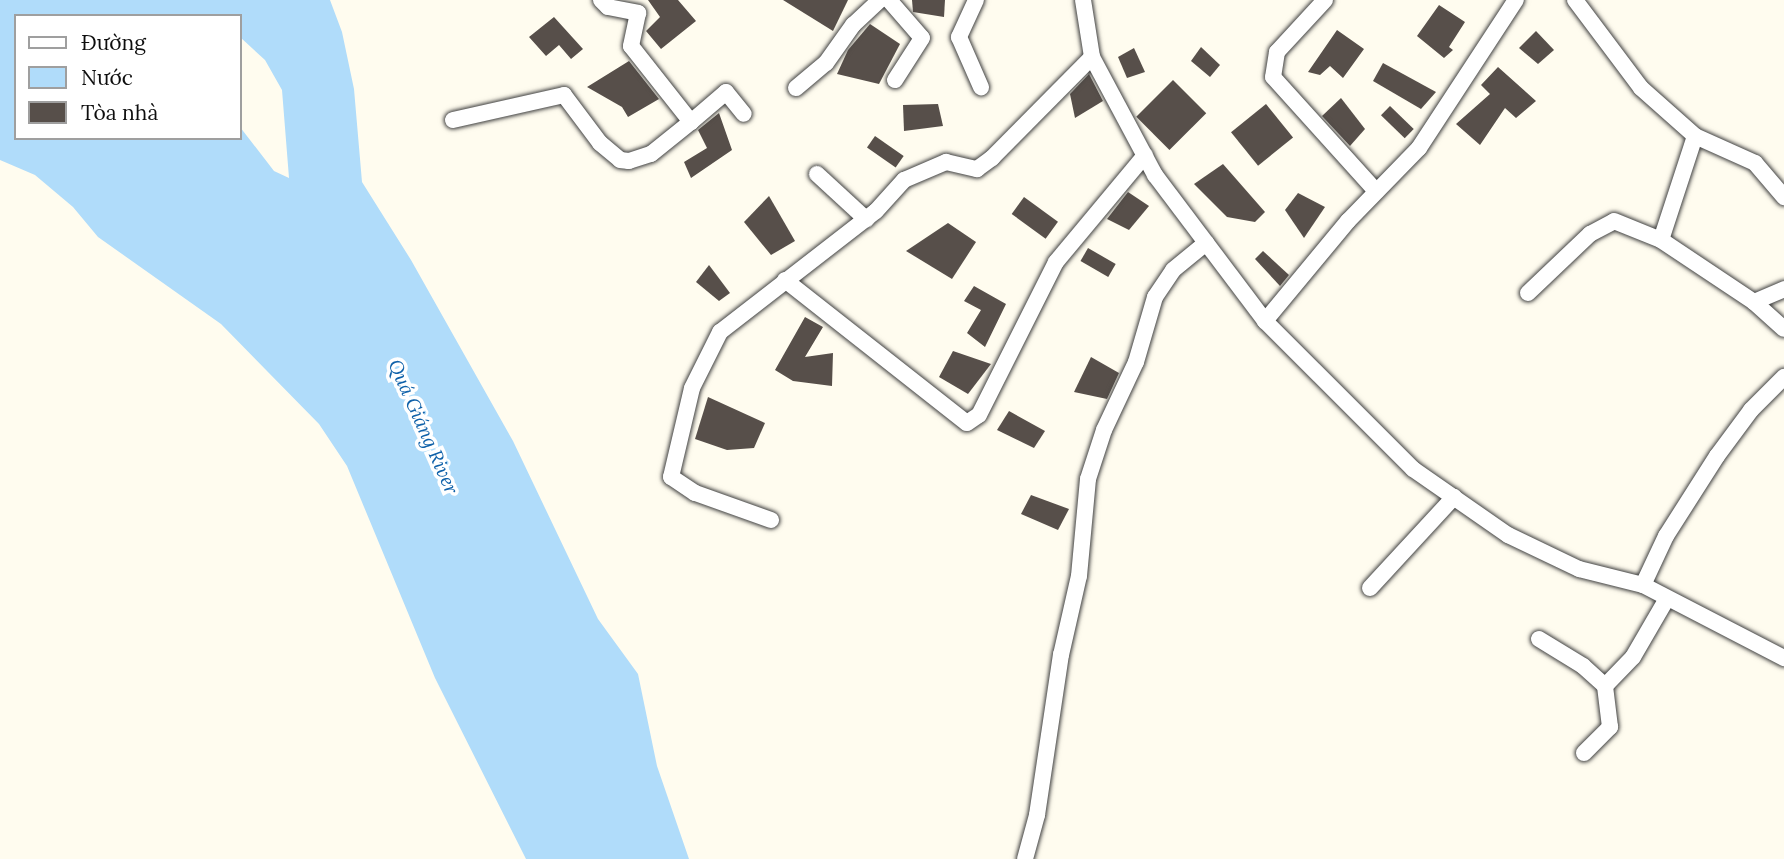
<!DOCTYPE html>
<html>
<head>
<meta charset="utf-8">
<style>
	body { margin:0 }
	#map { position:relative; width:1784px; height:859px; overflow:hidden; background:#fffcef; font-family:Lora,serif }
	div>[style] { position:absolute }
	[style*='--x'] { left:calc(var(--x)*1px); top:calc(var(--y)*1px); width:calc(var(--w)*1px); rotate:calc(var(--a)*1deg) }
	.water>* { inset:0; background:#b0dcfa }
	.building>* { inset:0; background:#574f4a; transform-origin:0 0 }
	.roads { filter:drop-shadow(0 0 2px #414141) drop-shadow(0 0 2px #414141) }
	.street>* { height:16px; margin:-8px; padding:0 8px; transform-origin:8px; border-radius:8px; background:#fff }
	span { translate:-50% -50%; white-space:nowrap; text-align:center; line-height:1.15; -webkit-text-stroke:7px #fff; paint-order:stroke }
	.water-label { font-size:19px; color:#0f61a9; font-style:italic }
	.legend { position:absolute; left:14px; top:14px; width:228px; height:126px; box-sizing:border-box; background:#fff; border:2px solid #9f9f9f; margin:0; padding:9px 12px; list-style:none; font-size:21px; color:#0e0e0e }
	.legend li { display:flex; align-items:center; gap:14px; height:35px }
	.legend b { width:35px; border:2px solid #9f9f9f }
</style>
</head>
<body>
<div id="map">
	<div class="water">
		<i style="clip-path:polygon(evenodd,0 0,330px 0,342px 32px,354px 89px,362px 182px,411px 260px,513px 441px,598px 619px,638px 674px,657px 766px,689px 859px,526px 859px,435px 678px,347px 466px,319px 424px,221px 324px,98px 237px,73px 207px,35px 175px,0 160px,0 0,16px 16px,240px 16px,240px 37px,265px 60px,282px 90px,289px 178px,274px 171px,240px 127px,240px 138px,16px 138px,16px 16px)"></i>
	</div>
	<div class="building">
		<i style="clip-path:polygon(648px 0,678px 0,696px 21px,661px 49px,646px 31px,660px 17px)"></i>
		<i style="clip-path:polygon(783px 0,848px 0,833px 31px)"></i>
		<i style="clip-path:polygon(912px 0,945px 0,944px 17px,913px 12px)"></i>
		<i style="clip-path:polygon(1439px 5px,1465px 22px,1449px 47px,1453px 50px,1444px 58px,1417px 36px)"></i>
		<i style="clip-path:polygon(554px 17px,583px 49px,571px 59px,559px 45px,546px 56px,529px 37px)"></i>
		<i style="clip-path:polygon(870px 24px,900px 44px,879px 84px,837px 74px,848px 50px)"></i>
		<i style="clip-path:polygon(1337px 30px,1364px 49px,1343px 78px,1330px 66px,1320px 75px,1308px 72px)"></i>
		<i style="clip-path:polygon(1536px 31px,1554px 50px,1538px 64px,1519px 48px)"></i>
		<i style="clip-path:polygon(1201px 47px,1220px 65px,1210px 77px,1191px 61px)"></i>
		<i style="clip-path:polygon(1134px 48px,1145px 72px,1127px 78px,1118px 57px)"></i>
		<i style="clip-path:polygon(629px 61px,659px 99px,628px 117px,622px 107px,587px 87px)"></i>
		<i style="clip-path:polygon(1383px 63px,1436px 92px,1421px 109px,1373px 81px)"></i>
		<i style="clip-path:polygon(1498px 67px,1536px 101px,1516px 118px,1505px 108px,1480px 145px,1456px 124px,1490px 94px,1481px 85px)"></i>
		<i style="clip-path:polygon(1089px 74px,1103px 101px,1075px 118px,1070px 94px)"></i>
		<i style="left:1173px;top:80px;width:47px;height:52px;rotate:45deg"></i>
		<i style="clip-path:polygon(1341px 98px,1365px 129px,1350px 146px,1322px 116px)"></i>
		<i style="clip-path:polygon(938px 104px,943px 126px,904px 131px,903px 105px)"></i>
		<i style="left:1266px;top:104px;width:43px;height:45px;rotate:51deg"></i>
		<i style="left:1390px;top:106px;width:33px;height:13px;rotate:44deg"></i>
		<i style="clip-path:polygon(719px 113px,732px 150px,691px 178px,684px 162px,707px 148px,698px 130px)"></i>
		<i style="left:875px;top:136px;width:35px;height:14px;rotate:35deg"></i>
		<i style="clip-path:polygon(1223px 164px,1265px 212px,1255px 222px,1227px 217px,1194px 184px)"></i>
		<i style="clip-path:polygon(1128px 192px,1149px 206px,1129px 230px,1107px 219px)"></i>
		<i style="clip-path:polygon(1298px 193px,1325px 207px,1304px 238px,1285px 210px)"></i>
		<i style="clip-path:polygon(769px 196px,795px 241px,771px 255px,744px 222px)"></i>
		<i style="left:1024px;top:197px;width:42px;height:21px;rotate:36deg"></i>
		<i style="clip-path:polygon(948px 223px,976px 242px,952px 279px,906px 251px)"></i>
		<i style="left:1088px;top:248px;width:32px;height:15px;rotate:30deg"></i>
		<i style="clip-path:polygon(1263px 251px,1289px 275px,1280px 286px,1255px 259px)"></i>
		<i style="clip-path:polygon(709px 265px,730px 293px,719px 301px,696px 282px)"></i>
		<i style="clip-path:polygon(974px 286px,1006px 304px,985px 347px,967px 333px,981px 310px,964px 301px)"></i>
		<i style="clip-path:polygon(805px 317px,823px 327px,805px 357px,833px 353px,832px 386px,793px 381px,775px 370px)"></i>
		<i style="clip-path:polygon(953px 351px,991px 364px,968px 394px,939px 377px)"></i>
		<i style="clip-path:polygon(1091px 357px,1119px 373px,1107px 399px,1074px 392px)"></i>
		<i style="clip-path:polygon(708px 397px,765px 423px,754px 448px,727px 450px,695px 439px)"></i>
		<i style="clip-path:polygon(1009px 411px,1045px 431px,1034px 448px,997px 430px)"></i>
		<i style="clip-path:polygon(1031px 495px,1069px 509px,1058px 530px,1021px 514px)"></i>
	</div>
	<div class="roads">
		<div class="street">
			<i style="--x:601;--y:0;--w:10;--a:45"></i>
			<i style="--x:608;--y:7;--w:31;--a:11"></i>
			<i style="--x:638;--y:13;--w:34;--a:102"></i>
			<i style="--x:631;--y:46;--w:97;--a:51.7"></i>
			<i style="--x:691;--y:122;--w:46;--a:-40.6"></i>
			<i style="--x:726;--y:92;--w:28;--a:51"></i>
			<i style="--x:889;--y:0;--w:50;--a:49"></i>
			<i style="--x:922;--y:38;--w:50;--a:122.7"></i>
			<i style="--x:976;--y:0;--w:41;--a:114.7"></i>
			<i style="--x:959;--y:37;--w:55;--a:66.3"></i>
			<i style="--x:1083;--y:0;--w:58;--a:81"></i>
			<i style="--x:1092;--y:57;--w:134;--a:61.9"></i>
			<i style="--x:1155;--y:175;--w:183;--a:53"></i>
			<i style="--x:1265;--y:321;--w:209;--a:45"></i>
			<i style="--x:1413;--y:469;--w:116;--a:34.8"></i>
			<i style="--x:1508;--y:535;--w:79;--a:25.6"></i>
			<i style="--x:1579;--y:569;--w:66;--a:14"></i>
			<i style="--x:1643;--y:585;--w:159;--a:27.4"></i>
			<i style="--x:1325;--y:0;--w:71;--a:132.7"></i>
			<i style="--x:1277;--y:52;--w:25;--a:99"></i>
			<i style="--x:1273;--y:77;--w:154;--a:47.9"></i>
			<i style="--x:1575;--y:0;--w:110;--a:53.1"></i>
			<i style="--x:1641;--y:88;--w:72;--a:41.6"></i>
			<i style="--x:1695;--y:136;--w:66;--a:24.2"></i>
			<i style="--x:1755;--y:163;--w:45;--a:49.5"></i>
			<i style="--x:796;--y:88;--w:39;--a:-40"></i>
			<i style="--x:826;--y:63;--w:47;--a:-54.6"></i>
			<i style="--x:853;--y:25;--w:37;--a:-43"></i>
			<i style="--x:453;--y:120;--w:114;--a:-12.7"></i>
			<i style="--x:564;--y:95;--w:60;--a:53.1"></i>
			<i style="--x:600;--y:143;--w:26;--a:40"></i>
			<i style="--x:620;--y:160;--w:9;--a:6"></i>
			<i style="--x:629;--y:161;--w:23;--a:-18"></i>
			<i style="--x:651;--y:154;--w:51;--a:-38.7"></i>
			<i style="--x:817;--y:174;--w:67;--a:42.6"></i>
			<i style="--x:1661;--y:240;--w:109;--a:-71.9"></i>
			<i style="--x:785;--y:280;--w:231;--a:38.2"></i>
			<i style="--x:967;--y:423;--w:14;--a:-34"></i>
			<i style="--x:979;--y:415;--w:171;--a:-63.3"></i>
			<i style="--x:1056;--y:262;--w:139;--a:-50.2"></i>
			<i style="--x:1528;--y:293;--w:86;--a:-43.6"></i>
			<i style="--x:1590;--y:234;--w:27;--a:-28"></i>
			<i style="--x:1614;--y:221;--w:51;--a:22"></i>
			<i style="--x:1661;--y:240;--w:112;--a:33.7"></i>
			<i style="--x:1754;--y:302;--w:40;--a:42"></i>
			<i style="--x:1754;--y:302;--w:33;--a:-23"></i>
			<i style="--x:1265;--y:321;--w:130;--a:-50.3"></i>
			<i style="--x:1348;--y:221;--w:102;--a:-45.8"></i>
			<i style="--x:1419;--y:148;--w:177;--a:-56.8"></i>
			<i style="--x:771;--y:520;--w:81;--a:-160.4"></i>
			<i style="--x:695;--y:493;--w:29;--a:-146"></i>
			<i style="--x:671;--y:477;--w:91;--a:-76.7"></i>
			<i style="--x:692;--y:388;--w:63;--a:-63.4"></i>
			<i style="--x:720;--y:332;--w:197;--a:-37.8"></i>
			<i style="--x:876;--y:211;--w:42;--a:-47.9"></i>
			<i style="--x:904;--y:180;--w:46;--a:-23.2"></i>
			<i style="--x:946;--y:162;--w:32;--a:13"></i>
			<i style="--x:977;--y:169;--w:19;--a:-36"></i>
			<i style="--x:992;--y:158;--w:142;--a:-45.3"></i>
			<i style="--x:1643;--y:585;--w:54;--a:-64.9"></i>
			<i style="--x:1666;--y:536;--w:95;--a:-57.5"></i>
			<i style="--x:1717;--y:456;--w:57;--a:-53.5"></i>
			<i style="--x:1751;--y:410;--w:47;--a:-45"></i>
			<i style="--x:1370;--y:588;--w:124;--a:-47.3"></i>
			<i style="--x:1539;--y:639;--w:52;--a:31.5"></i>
			<i style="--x:1583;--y:666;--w:30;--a:42"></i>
			<i style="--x:1584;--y:753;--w:37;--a:-45"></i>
			<i style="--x:1610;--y:727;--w:41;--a:-97"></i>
			<i style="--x:1605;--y:686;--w:40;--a:-46"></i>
			<i style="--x:1633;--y:657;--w:66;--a:-59.9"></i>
			<i style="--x:1025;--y:859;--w:46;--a:-74.7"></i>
			<i style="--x:1037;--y:815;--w:162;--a:-81.5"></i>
			<i style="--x:1061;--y:655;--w:81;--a:-77.2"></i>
			<i style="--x:1079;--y:576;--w:97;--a:-84.7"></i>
			<i style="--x:1088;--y:479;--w:52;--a:-71.9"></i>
			<i style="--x:1104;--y:430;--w:75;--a:-64.8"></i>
			<i style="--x:1136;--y:362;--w:68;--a:-73.7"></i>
			<i style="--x:1155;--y:297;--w:32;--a:-56"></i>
			<i style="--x:1173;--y:270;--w:43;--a:-39.3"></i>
		</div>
	</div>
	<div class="water-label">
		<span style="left:423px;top:427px;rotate:66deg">Quá Giáng River</span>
	</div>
	<ul class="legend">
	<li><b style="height:9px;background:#fff"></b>Đường</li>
	<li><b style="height:19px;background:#b0dcfa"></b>Nước</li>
	<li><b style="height:19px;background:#574f4a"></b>Tòa nhà</li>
	</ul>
</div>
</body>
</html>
